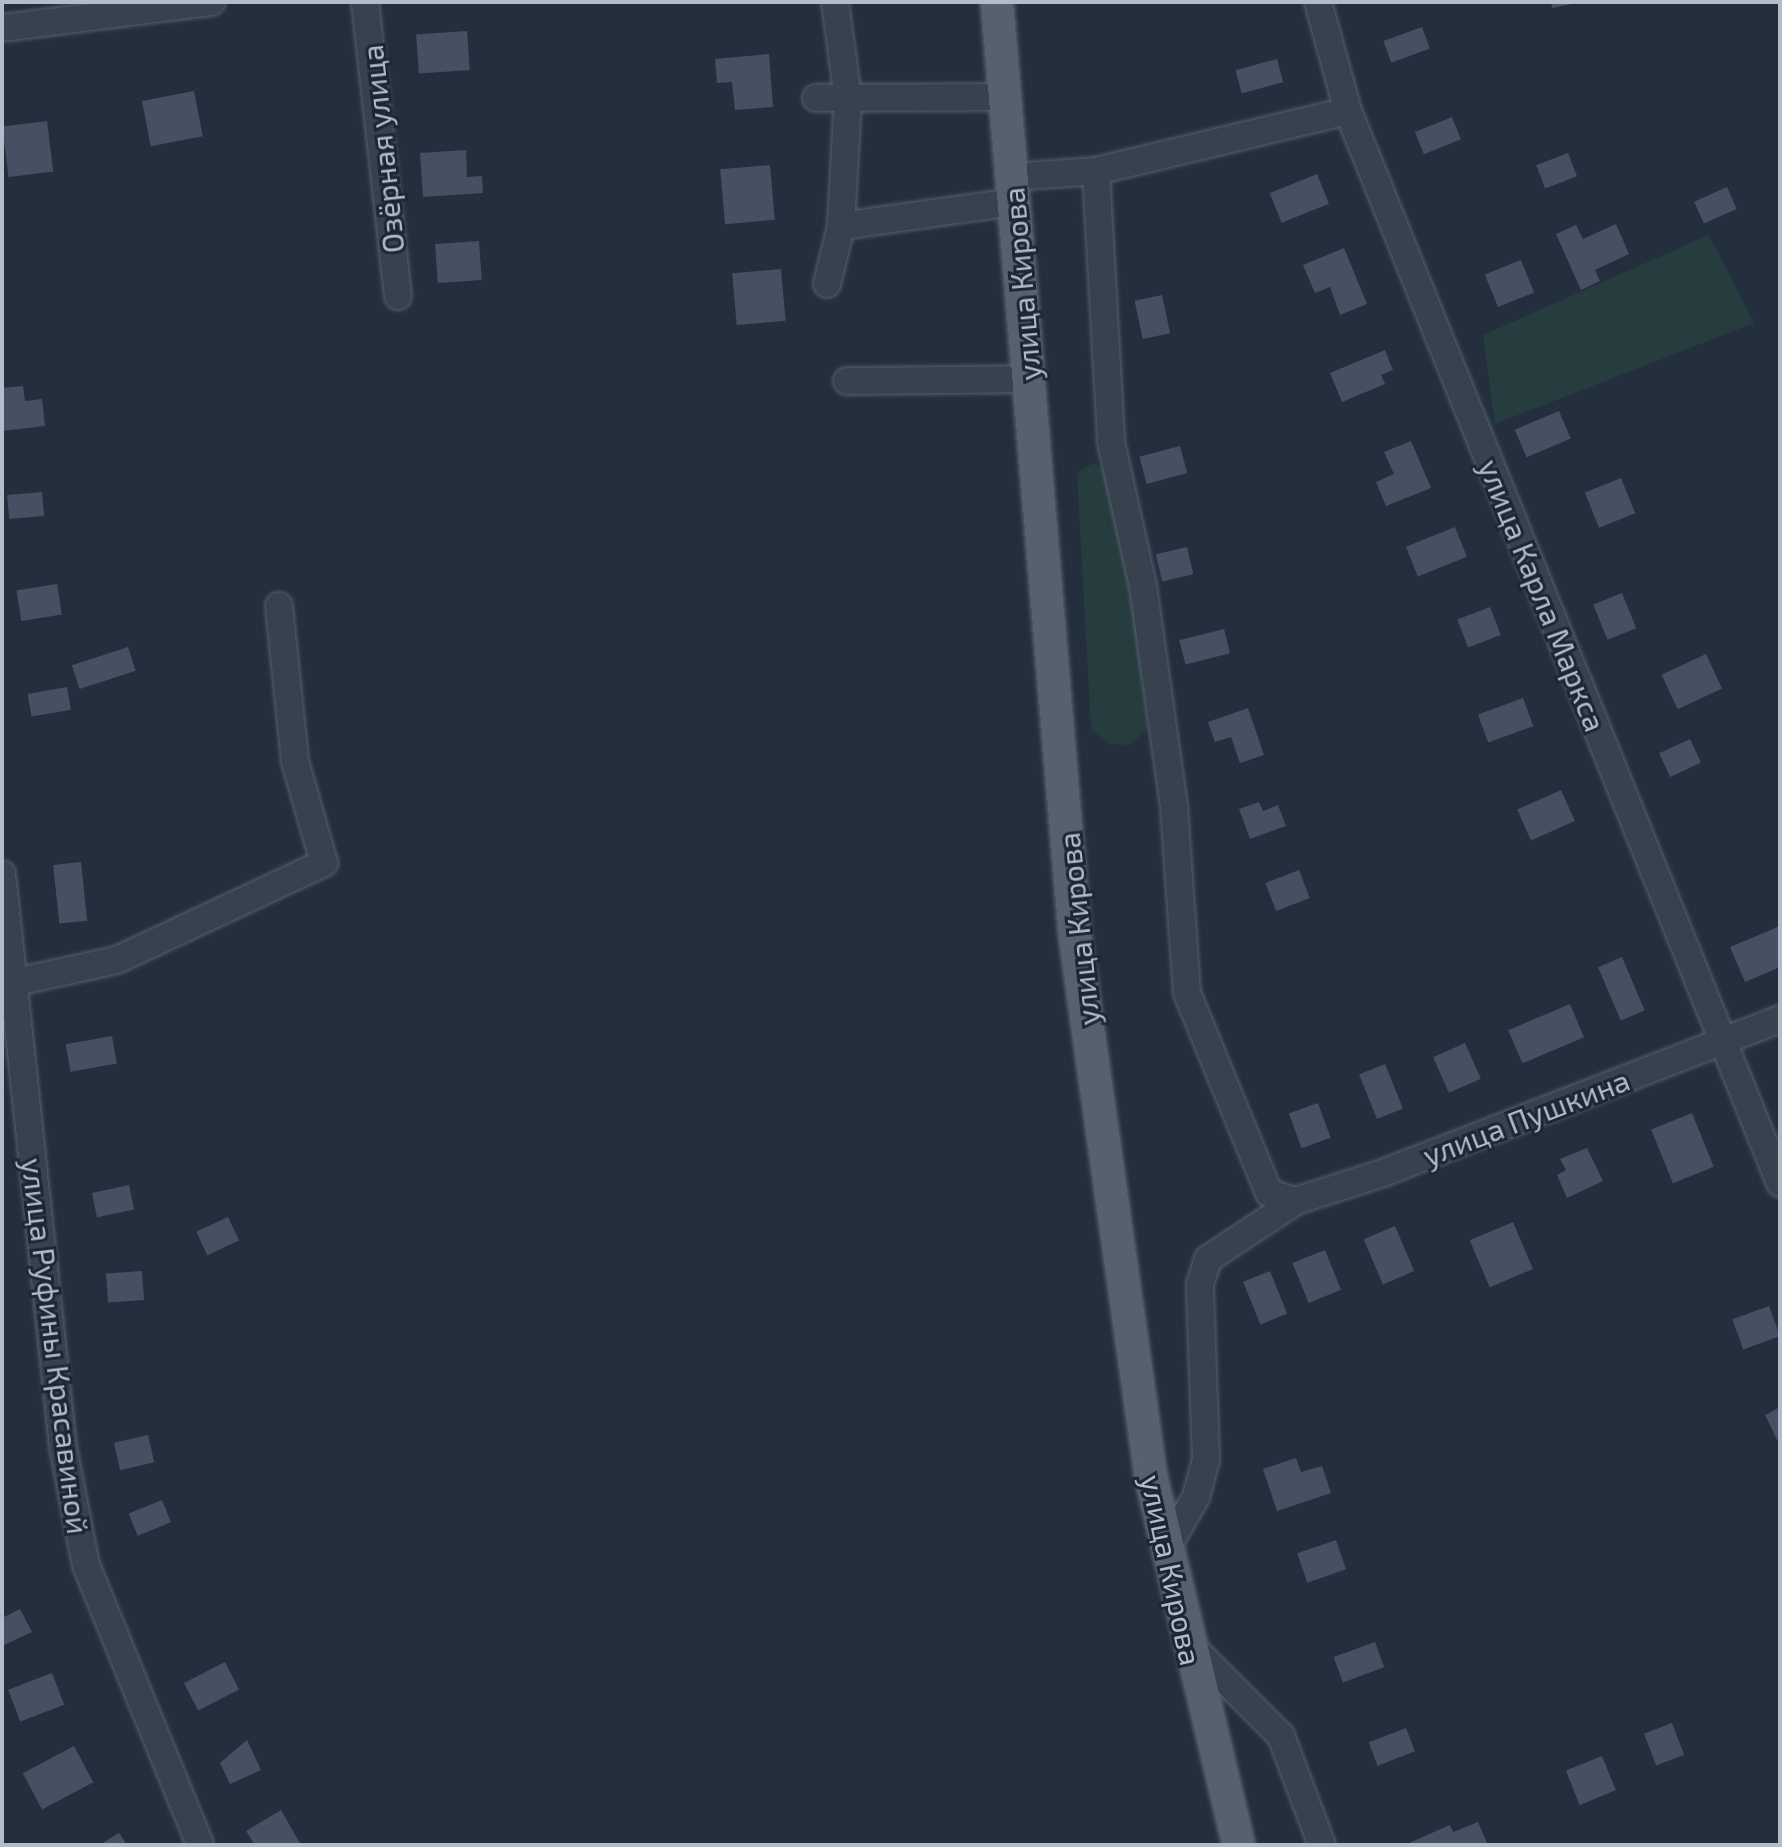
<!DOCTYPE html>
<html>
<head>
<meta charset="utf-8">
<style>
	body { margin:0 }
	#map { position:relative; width:1782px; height:1847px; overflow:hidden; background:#242f3e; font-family:"Exo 2",sans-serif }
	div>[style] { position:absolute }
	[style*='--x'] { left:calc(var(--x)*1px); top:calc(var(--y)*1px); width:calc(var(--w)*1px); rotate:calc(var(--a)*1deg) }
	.green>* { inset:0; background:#263c3f }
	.building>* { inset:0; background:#455162; transform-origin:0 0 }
	.roads { filter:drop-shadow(0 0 2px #565f6c) drop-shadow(0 0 2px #565f6c) }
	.minor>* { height:26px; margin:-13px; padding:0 13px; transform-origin:13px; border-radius:13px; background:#38414e }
	.major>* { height:32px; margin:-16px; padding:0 16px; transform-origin:16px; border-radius:16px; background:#56606e }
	span { translate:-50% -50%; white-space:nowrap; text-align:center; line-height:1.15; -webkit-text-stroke:6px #1d2633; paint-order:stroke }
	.street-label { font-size:30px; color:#b4bcc9 }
	.frame { position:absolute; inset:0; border:4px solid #b4bcc9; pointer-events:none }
</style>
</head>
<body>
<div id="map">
	<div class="green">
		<i style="clip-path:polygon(1709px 235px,1754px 323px,1495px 424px,1483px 335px)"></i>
		<i style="clip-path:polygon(1093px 463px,1106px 470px,1131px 586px,1148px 728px,1130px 745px,1108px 744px,1091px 729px,1077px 473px)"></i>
	</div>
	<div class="building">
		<i style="clip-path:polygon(1551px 2px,1576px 2px,1576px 3px,1552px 8px)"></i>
		<i style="left:1422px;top:27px;width:23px;height:41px;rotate:70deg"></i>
		<i style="left:467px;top:31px;width:39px;height:51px;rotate:86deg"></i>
		<i style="clip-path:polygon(769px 54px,773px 107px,735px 110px,732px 82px,717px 83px,715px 59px)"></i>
		<i style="left:1277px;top:59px;width:24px;height:43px;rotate:75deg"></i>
		<i style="left:194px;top:91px;width:46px;height:53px;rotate:79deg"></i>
		<i style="left:1452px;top:117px;width:24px;height:40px;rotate:68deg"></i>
		<i style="left:47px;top:121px;width:51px;height:45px;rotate:83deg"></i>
		<i style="clip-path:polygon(466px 150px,467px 177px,482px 176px,483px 193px,423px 197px,420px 153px)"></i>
		<i style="left:1568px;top:153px;width:25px;height:34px;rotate:69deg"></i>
		<i style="left:770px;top:165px;width:55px;height:50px;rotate:85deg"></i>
		<i style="left:1317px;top:174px;width:32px;height:51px;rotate:68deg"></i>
		<i style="left:1727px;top:187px;width:24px;height:36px;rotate:66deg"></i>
		<i style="clip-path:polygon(1616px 224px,1629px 254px,1595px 270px,1600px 281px,1581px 290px,1556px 234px,1576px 225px,1583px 239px)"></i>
		<i style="left:479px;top:241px;width:39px;height:44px;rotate:86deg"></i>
		<i style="clip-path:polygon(1344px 248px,1367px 304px,1340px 315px,1330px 287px,1315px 293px,1303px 265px)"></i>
		<i style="left:1521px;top:260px;width:35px;height:39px;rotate:68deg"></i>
		<i style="left:781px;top:269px;width:52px;height:49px;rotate:85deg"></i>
		<i style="left:1162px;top:295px;width:39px;height:28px;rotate:78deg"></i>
		<i style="clip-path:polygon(1385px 350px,1393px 370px,1381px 375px,1385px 384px,1342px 402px,1330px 373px)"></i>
		<i style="clip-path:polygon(23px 386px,25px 401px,42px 399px,45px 426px,2px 431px,2px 388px)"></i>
		<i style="left:1559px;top:411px;width:30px;height:48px;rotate:67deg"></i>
		<i style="clip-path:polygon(1411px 441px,1431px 488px,1386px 506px,1376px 482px,1394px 474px,1384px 452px)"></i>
		<i style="left:1180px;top:446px;width:28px;height:42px;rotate:75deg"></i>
		<i style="left:1621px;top:478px;width:38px;height:39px;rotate:68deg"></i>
		<i style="left:42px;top:492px;width:24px;height:35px;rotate:85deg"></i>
		<i style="left:1455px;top:527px;width:32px;height:53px;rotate:68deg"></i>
		<i style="left:1187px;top:547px;width:28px;height:32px;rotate:77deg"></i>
		<i style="left:57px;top:584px;width:31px;height:41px;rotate:81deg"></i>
		<i style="left:1622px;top:593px;width:38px;height:31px;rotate:68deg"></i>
		<i style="left:1490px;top:607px;width:30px;height:35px;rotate:69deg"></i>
		<i style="left:1224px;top:629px;width:25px;height:46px;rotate:76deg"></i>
		<i style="left:128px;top:647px;width:25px;height:59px;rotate:72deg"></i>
		<i style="left:1706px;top:654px;width:38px;height:49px;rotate:65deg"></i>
		<i style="left:67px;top:687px;width:23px;height:40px;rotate:80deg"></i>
		<i style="left:1523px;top:698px;width:30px;height:48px;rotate:70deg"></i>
		<i style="clip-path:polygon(1248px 708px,1264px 755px,1240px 763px,1231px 737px,1215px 742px,1208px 722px)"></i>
		<i style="left:1690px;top:739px;width:26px;height:34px;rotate:65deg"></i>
		<i style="left:1561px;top:790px;width:34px;height:48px;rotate:66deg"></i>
		<i style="clip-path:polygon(1259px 802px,1263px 811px,1278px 805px,1286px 826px,1250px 839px,1239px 809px)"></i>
		<i style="left:81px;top:862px;width:59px;height:28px;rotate:84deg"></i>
		<i style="left:1299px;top:870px;width:30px;height:36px;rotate:69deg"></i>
		<i style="clip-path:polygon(1780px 926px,1780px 967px,1745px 982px,1730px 947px)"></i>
		<i style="left:1622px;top:957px;width:58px;height:26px;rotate:67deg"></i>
		<i style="left:1570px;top:1004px;width:36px;height:67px;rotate:67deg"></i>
		<i style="left:112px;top:1036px;width:28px;height:47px;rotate:80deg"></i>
		<i style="left:1465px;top:1043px;width:39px;height:35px;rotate:66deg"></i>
		<i style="left:1385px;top:1064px;width:48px;height:28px;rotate:68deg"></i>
		<i style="left:1318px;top:1103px;width:37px;height:31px;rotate:70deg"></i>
		<i style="left:1692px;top:1113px;width:58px;height:44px;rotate:68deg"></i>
		<i style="clip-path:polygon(1587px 1148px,1603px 1181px,1567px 1198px,1557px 1175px,1566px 1170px,1560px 1159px)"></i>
		<i style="left:129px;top:1185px;width:25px;height:38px;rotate:78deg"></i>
		<i style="left:228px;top:1217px;width:26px;height:35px;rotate:65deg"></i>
		<i style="left:1513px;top:1222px;width:51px;height:47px;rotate:67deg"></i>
		<i style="left:1395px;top:1226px;width:49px;height:34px;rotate:67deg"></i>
		<i style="left:1325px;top:1250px;width:43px;height:35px;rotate:68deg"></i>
		<i style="left:142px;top:1271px;width:29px;height:36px;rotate:86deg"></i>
		<i style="left:1270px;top:1271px;width:46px;height:29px;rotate:68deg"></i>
		<i style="left:1769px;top:1306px;width:32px;height:39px;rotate:70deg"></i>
		<i style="clip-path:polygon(1780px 1407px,1780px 1446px,1765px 1415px)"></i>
		<i style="left:148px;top:1435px;width:28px;height:35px;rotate:77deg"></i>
		<i style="clip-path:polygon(1296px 1458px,1301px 1472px,1322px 1466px,1331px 1493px,1277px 1511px,1263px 1469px)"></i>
		<i style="left:162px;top:1500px;width:24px;height:36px;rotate:68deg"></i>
		<i style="left:1336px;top:1540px;width:31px;height:41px;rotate:71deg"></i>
		<i style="clip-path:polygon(20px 1609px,32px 1632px,2px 1646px,2px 1618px)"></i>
		<i style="left:1375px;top:1642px;width:27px;height:44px;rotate:70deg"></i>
		<i style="left:225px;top:1662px;width:31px;height:46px;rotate:63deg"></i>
		<i style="left:52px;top:1673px;width:34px;height:47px;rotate:69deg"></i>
		<i style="left:1672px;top:1723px;width:34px;height:30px;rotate:69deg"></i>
		<i style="left:1406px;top:1728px;width:25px;height:40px;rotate:69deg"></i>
		<i style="clip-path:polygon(247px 1740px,261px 1770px,230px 1784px,220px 1763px)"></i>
		<i style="left:74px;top:1746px;width:41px;height:58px;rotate:62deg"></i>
		<i style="left:1602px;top:1756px;width:37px;height:39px;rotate:68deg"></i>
		<i style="clip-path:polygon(281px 1810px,301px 1845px,255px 1845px,246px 1831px)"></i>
		<i style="clip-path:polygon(1478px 1822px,1488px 1845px,1409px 1843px,1450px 1825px,1453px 1832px)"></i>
		<i style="clip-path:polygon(119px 1833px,127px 1845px,99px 1845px)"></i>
	</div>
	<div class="roads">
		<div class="minor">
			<i style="--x:365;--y:2;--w:296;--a:83.6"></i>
			<i style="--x:1318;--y:2;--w:113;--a:74.6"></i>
			<i style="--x:1348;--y:111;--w:1156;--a:68.05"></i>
			<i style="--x:2;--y:28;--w:211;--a:-7.1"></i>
			<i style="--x:816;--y:98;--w:189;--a:-0.3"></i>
			<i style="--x:1096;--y:171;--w:271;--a:86.8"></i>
			<i style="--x:1111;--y:442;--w:148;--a:77.5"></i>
			<i style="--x:1143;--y:586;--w:223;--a:82"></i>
			<i style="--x:1174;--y:807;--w:186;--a:86"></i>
			<i style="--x:1187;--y:993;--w:216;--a:67.7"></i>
			<i style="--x:1269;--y:1193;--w:28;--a:17"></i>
			<i style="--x:1296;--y:1201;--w:91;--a:-17.8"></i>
			<i style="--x:1383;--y:1173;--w:426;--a:-21.2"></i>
			<i style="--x:1012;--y:177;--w:84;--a:-4.1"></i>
			<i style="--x:1096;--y:171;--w:259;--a:-13.4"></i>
			<i style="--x:841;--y:226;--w:175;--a:-7.9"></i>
			<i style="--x:827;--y:284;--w:60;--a:-76.4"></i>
			<i style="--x:841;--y:226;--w:128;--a:-86.9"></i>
			<i style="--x:848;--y:98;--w:97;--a:-97.7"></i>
			<i style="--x:847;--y:381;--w:182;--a:-0.6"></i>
			<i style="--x:2;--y:874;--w:576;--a:83.92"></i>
			<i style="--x:63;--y:1447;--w:120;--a:79"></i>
			<i style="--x:86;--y:1565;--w:302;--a:67.8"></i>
			<i style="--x:12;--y:983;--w:107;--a:-12.4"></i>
			<i style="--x:117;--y:960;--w:229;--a:-25.1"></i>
			<i style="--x:324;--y:863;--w:106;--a:-105.9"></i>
			<i style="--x:295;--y:761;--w:156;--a:-95.9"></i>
			<i style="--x:1166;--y:1549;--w:60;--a:-60"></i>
			<i style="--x:1196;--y:1497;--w:38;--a:-75"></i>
			<i style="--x:1206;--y:1460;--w:176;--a:-92"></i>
			<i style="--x:1200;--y:1284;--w:26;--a:-72"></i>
			<i style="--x:1208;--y:1259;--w:105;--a:-33.4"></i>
			<i style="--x:1188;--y:1643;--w:132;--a:45"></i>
			<i style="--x:1281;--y:1736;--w:116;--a:69.4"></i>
		</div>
		<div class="major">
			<i style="--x:997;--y:2;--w:938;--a:85.23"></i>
			<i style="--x:1075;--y:937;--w:545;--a:81.99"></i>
			<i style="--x:1151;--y:1477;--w:378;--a:76.6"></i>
		</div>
	</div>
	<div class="street-label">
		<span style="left:382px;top:149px;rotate:-96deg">Озёрная улица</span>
		<span style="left:1021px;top:284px;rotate:-95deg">улица Кирова</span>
		<span style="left:1543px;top:595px;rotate:68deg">улица Карла Маркса</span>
		<span style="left:1078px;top:929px;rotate:-96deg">улица Кирова</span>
		<span style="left:1526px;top:1117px;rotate:-21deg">улица Пушкина</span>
		<span style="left:56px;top:1346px;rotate:83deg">улица Руфины Красавиной</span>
		<span style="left:1172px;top:1570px;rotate:78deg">улица Кирова</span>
	</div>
	<div class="frame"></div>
</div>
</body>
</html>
